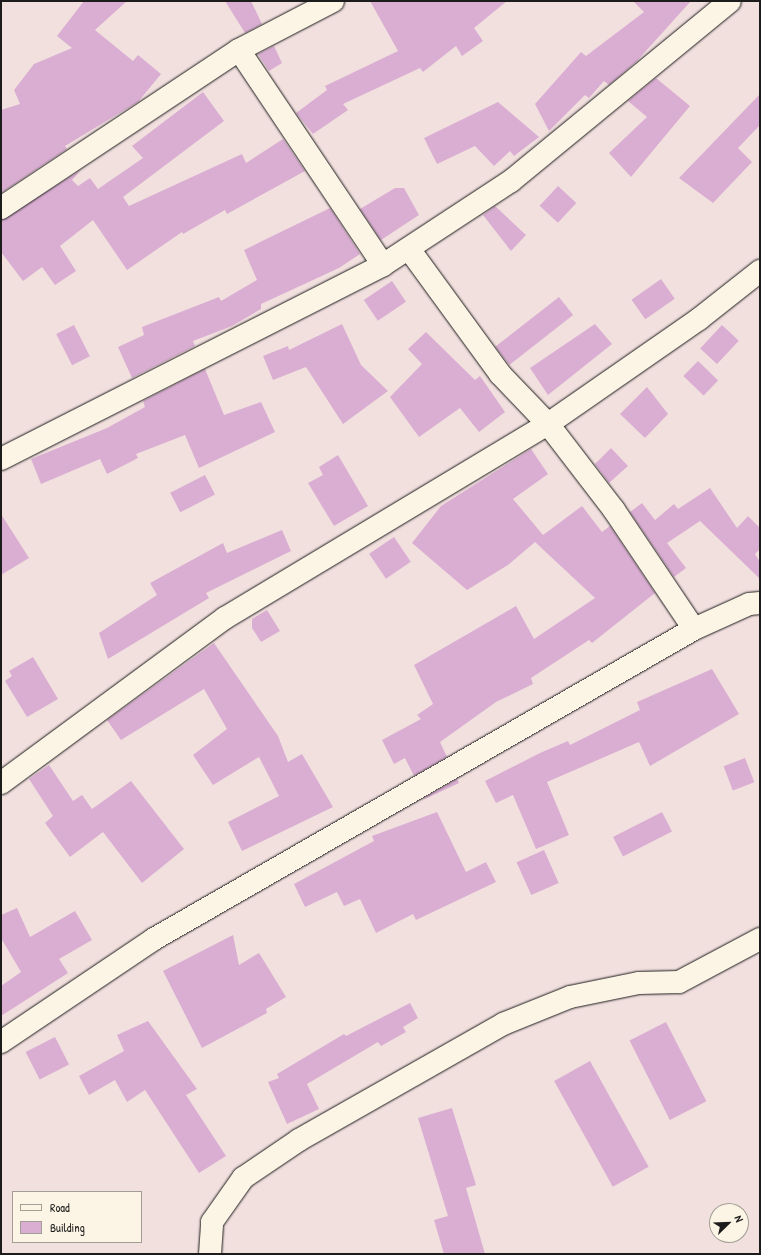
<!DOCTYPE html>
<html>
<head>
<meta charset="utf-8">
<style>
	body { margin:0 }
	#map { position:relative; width:761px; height:1255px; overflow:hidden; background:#f2e0df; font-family:"Patrick Hand",sans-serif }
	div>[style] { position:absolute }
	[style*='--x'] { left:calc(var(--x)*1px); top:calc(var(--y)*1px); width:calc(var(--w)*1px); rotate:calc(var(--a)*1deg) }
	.building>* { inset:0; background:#daaed2; transform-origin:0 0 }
	.roads { filter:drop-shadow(0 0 1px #1c1c1c) drop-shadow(0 0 1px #1c1c1c) }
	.minor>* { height:22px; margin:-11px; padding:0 11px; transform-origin:11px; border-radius:11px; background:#fcf5e5 }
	span { translate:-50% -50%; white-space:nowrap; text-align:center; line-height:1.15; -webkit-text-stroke:4px #fcf5e5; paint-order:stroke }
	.frame { position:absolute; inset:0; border:2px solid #1c1c1c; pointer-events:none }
	.legend { position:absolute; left:12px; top:1191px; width:130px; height:52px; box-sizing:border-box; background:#fcf5e5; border:1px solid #a29e95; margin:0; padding:5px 7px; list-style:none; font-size:12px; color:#1c1c1c }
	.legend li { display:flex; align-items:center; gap:8px; height:20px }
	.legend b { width:20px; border:1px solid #a29e95 }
	.north { position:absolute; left:709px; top:1203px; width:40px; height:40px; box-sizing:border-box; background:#fcf5e5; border:1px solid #a29e95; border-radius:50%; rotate:67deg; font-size:11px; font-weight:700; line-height:16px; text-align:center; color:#1c1c1c }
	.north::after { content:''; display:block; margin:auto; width:14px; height:18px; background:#1c1c1c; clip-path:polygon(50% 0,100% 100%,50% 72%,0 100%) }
</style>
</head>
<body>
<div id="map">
	<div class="building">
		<i style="clip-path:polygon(84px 1px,127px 1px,95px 30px,133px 61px,138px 55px,161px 74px,138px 102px,65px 146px,67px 149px,1px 193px,1px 110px,20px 104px,14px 90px,34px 64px,72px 48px,57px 36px)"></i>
		<i style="clip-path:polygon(225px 1px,251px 1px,262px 24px,245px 33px)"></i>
		<i style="clip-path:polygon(370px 1px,507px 1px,474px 28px,483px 41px,462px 56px,456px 46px,423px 72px,420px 68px,343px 104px,348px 110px,313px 134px,296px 113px,327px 90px,325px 86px,398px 51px)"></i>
		<i style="clip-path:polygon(633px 1px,691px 1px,636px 62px,609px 85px,604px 81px,589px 98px,585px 95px,549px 131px,535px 104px,581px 52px,586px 56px,644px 12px)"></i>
		<i style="clip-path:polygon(274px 46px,282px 63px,269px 71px,258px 54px)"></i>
		<i style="clip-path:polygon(656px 78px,690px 106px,631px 177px,609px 153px,647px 117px,628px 101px)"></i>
		<i style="clip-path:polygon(203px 92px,224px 121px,123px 197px,129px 206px,242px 154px,246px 163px,283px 139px,305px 171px,227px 214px,225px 210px,183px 234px,182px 232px,127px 270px,93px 220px,60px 246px,76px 271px,55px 285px,42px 267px,23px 281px,1px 252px,1px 220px,81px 170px,72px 180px,78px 186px,90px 178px,98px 189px,143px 158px,132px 146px)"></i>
		<i style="clip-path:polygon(760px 94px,760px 125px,738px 148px,752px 162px,713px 203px,679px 178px)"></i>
		<i style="clip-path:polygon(498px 102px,539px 137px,514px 156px,510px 151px,494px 166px,475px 146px,437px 164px,424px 138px)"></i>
		<i style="left:558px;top:186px;width:25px;height:27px;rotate:43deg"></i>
		<i style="clip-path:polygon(395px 188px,404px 188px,419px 215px,381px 240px,360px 209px)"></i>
		<i style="clip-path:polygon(495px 206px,526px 235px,511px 251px,483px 215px)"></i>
		<i style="clip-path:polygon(330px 208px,360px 254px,339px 268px,261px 304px,261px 309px,232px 326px,193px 341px,195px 346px,132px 378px,118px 347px,144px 335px,142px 327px,219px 297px,221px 301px,257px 280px,244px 250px)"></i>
		<i style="left:661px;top:279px;width:24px;height:36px;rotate:55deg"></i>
		<i style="left:392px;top:281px;width:25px;height:34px;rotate:56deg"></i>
		<i style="left:559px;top:297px;width:23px;height:81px;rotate:52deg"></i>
		<i style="clip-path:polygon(342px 324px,361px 365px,388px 391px,343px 424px,306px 367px,273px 380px,263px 356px,288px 346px,289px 350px)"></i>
		<i style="clip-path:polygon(595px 324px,612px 344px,548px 395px,530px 368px)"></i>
		<i style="left:74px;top:325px;width:35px;height:20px;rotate:63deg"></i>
		<i style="left:722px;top:325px;width:23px;height:32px;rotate:43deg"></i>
		<i style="clip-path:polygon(426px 332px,475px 380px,480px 376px,505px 412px,479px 432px,460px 408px,419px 437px,390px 397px,422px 364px,408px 349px)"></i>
		<i style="left:698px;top:361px;width:28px;height:21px;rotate:44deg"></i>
		<i style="clip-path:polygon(205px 369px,224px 415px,261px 402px,275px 432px,199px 468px,185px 435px,136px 454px,138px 458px,107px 474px,100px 459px,41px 484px,31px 459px,107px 428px,145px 407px,143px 401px)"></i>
		<i style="clip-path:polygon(647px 387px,668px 414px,645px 438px,620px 414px)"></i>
		<i style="clip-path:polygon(611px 448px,628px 466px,609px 483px,595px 464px)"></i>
		<i style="clip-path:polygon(531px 449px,548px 474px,513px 499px,543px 535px,582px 506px,602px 532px,610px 526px,655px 593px,592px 643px,589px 640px,531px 678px,533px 684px,496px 702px,440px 742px,447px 757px,414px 776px,405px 758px,394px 764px,382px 740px,421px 719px,417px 715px,433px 704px,414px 665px,516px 606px,534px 639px,595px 598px,535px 542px,508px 565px,467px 590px,412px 543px,441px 506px)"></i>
		<i style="clip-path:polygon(338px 455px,368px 506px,334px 526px,308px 483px,323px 475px,319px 467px)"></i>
		<i style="left:205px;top:475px;width:22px;height:39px;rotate:63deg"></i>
		<i style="clip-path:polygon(710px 488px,737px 528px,748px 516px,760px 528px,760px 549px,755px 554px,760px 562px,759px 578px,700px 521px,667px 543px,686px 568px,674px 577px,630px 512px,642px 503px,655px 520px,674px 504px,678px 509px)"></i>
		<i style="clip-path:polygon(1px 514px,29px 558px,1px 575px)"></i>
		<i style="clip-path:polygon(282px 530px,291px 551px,206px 593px,209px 598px,108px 659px,99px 633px,157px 595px,150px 583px,223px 543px,227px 553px)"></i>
		<i style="left:394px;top:537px;width:30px;height:30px;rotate:56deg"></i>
		<i style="clip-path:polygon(267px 610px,280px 631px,261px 642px,252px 628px,252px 619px)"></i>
		<i style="clip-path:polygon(214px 643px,278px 736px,288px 762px,302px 754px,333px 807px,242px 851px,228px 822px,279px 796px,259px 757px,213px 785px,193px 755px,227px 729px,204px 689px,121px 740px,107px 720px)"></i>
		<i style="clip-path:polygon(33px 657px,58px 699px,27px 717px,5px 681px,12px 676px,9px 671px)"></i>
		<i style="clip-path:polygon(712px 669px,739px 714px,650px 766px,639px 742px,547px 782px,569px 835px,536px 849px,513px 795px,496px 803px,485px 781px,540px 753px,568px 741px,570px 745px,640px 710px,637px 702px)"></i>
		<i style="left:745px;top:758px;width:26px;height:23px;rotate:69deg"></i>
		<i style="clip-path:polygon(49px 765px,73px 801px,82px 795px,92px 809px,131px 781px,184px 849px,142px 883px,103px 832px,70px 857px,45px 823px,53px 816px,29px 779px)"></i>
		<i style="clip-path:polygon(457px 779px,459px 783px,425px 799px,424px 798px)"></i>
		<i style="clip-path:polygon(437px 812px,466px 872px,486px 862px,496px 882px,416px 920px,413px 914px,376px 933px,360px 899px,344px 906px,337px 892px,305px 907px,294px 884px,374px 841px,372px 836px)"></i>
		<i style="left:662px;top:812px;width:22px;height:55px;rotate:63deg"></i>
		<i style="left:544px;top:850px;width:36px;height:30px;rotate:66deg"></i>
		<i style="clip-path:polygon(17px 908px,30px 937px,75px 911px,92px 940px,59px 959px,68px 973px,1px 1016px,1px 986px,21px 972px,1px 938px,1px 915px)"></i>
		<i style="clip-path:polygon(233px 935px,239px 965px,259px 953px,286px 997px,266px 1009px,267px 1013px,202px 1048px,163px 971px)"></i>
		<i style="clip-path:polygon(410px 1003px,418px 1018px,403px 1027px,406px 1032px,381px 1046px,378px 1042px,307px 1084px,319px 1109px,287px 1124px,268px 1082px,279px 1078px,277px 1074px,344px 1034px,346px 1036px)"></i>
		<i style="clip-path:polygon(148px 1021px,197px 1089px,186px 1095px,226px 1156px,199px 1173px,145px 1090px,127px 1102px,115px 1080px,89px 1095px,79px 1076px,124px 1051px,117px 1035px)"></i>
		<i style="left:666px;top:1022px;width:89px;height:41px;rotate:63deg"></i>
		<i style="left:55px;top:1037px;width:31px;height:33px;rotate:63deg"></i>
		<i style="left:590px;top:1061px;width:121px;height:41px;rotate:61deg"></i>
		<i style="clip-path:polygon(452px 1108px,476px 1185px,466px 1188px,485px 1254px,444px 1254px,434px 1220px,448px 1216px,418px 1118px)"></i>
	</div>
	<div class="roads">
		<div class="minor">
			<i style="--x:239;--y:50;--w:259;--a:56.2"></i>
			<i style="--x:1;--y:208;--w:286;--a:-33.6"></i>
			<i style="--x:239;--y:50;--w:106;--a:-27.5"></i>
			<i style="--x:409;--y:249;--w:155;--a:53.9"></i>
			<i style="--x:500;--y:374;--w:69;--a:46.2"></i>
			<i style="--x:548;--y:424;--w:108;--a:52.5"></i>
			<i style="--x:614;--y:510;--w:143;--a:56.1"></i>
			<i style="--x:1;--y:459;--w:428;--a:-26.9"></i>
			<i style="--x:383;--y:265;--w:153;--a:-33.3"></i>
			<i style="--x:511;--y:181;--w:283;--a:-39.4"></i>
			<i style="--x:1;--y:783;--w:278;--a:-36.4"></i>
			<i style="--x:225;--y:618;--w:377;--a:-31"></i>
			<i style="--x:548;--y:424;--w:184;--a:-34.8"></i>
			<i style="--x:699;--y:319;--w:78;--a:-38.2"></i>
			<i style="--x:1;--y:1042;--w:184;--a:-33.9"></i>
			<i style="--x:154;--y:939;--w:623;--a:-29.86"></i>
			<i style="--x:694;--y:629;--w:60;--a:-24.4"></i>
			<i style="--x:749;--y:604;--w:11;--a:-5"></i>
			<i style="--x:210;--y:1254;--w:32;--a:-86"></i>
			<i style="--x:212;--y:1222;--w:54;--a:-54.8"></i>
			<i style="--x:243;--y:1178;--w:68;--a:-34.2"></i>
			<i style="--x:299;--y:1140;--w:235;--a:-29.6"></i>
			<i style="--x:503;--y:1024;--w:72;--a:-21.9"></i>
			<i style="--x:570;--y:997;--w:70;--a:-11.5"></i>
			<i style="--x:639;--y:983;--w:40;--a:-1.4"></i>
			<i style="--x:679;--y:982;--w:92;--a:-28"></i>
		</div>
	</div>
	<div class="frame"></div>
	<ul class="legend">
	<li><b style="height:5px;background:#fcf5e5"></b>Road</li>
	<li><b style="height:11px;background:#daaed2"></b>Building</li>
	</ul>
	<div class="north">N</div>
</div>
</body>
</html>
